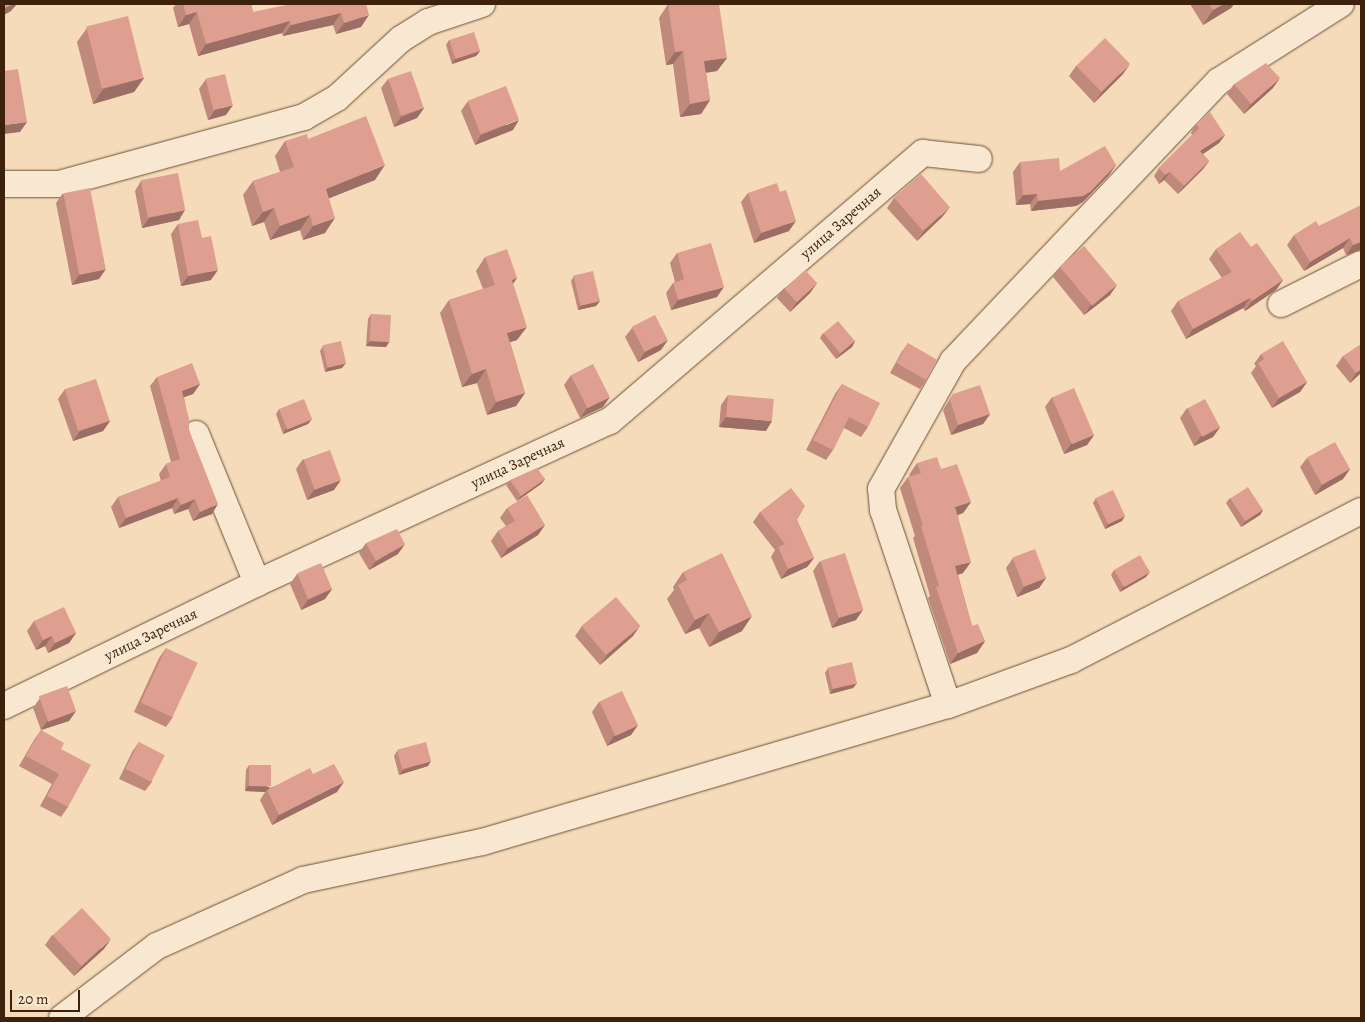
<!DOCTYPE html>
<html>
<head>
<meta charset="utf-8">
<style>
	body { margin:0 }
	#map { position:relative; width:1365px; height:1022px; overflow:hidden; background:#f5dbb9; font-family:Alegreya,serif }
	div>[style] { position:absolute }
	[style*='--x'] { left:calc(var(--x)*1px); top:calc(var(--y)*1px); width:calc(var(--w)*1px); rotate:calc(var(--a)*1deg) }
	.roads { filter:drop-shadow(0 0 1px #6c5037) drop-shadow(0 0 1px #6c5037) }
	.street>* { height:26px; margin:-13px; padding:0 13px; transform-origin:13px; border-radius:13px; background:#f8e8d2 }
	.wall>* { inset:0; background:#bf897c }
	.shaded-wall>* { inset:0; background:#9b6f65 }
	.building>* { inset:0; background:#de9f90; transform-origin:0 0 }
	span { translate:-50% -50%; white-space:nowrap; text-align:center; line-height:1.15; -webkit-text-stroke:4.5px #f8e8d2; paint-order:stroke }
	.street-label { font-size:15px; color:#3e210c }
	.frame { position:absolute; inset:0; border:5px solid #3e210c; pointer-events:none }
	.scale { position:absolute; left:10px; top:990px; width:70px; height:22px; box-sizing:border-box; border:2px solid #3e210c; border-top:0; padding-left:6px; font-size:15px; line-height:18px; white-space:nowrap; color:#3e210c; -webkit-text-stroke:4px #f8e8d2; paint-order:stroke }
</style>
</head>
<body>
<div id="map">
	<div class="roads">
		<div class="street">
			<i style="--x:4;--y:184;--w:55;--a:0"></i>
			<i style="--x:59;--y:184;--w:254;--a:-15.3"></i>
			<i style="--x:304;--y:117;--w:38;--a:-30"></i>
			<i style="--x:337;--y:98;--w:87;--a:-42.7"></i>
			<i style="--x:401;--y:39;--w:32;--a:-32"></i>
			<i style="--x:428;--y:22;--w:57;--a:-18.4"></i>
			<i style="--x:1281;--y:304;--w:89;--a:-26.6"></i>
			<i style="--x:196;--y:434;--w:161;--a:67.7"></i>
			<i style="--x:948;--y:705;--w:206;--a:-108.4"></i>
			<i style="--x:883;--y:510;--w:21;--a:-95"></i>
			<i style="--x:881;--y:489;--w:147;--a:-60.6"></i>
			<i style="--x:953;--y:361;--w:386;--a:-46.5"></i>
			<i style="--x:1219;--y:81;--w:144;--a:-32.3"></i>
			<i style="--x:4;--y:706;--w:281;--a:-25.9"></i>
			<i style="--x:257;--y:583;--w:388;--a:-24.7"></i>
			<i style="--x:610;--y:421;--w:412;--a:-40.6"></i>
			<i style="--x:923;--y:153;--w:56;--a:6.1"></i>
			<i style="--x:62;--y:1018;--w:119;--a:-37.2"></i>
			<i style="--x:157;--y:946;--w:160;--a:-24.3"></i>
			<i style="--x:303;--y:880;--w:183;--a:-12"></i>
			<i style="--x:482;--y:842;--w:486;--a:-16.4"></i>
			<i style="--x:948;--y:705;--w:131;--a:-20.1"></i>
			<i style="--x:1071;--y:660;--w:326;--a:-27.2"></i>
		</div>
	</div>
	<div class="wall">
		<i style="clip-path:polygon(176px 4px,251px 4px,253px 12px,366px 4px,361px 27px,336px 34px,333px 25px,283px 36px,282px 33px,198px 56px,189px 24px,178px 27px,173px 8px)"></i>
		<i style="clip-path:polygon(668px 4px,727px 58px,717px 71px,706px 73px,710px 100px,701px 114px,680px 117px,673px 64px,666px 65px,659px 18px)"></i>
		<i style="clip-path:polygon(1190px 4px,1234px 4px,1231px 8px,1203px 25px)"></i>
		<i style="clip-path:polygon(87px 28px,144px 78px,134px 92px,93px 104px,77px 42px)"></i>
		<i style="clip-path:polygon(449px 40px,480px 51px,476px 56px,452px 64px,446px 45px)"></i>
		<i style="clip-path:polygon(1076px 66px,1123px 74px,1094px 103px,1069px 76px)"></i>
		<i style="clip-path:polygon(206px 79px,226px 115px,208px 120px,199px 89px)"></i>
		<i style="clip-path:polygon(388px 79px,424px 108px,417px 118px,394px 127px,381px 88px)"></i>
		<i style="clip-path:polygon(1234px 84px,1273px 88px,1244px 114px,1227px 94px)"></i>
		<i style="clip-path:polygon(468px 101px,513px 130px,475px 145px,461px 111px)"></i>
		<i style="clip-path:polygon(1196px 124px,1225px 135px,1219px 143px,1203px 154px,1209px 161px,1203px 169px,1178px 194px,1164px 180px,1159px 184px,1154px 176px,1159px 168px,1192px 135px,1191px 133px)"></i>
		<i style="clip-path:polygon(308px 139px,375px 180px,329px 198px,325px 233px,303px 240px,300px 230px,270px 240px,264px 222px,252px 226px,243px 195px,253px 181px,280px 172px,275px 156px,285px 141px)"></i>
		<i style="clip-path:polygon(1020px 162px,1060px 171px,1109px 175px,1083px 202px,1076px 206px,1031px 211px,1030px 204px,1016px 205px,1013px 172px)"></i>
		<i style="clip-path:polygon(141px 181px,179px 220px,142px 228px,135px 191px)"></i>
		<i style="clip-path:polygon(780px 192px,789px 231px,754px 243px,741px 202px,748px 193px)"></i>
		<i style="clip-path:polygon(63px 193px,99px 279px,72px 285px,56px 203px)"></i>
		<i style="clip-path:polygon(894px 198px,943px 216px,917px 241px,887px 208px)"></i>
		<i style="clip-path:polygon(1361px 207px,1361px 250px,1346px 255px,1343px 248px,1304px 271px,1287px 245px,1294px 235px,1319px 226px)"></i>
		<i style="clip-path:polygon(178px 224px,202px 238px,211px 280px,181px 286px,171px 234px)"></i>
		<i style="clip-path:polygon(1251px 247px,1283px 280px,1276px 290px,1245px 311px,1243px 308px,1186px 339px,1171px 311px,1178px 301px,1222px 278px,1209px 259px,1216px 249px)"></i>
		<i style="clip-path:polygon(677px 253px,717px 297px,671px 310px,666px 293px,673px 283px,675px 282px,670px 263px)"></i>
		<i style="clip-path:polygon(485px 257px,517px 278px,513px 284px,517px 340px,510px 342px,525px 393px,516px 406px,487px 415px,477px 383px,462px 387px,440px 313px,449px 300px,483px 289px,476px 271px)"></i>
		<i style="clip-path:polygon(1060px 267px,1110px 295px,1084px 315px,1053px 277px)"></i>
		<i style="clip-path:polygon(574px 276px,600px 301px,596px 306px,578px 310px,571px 281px)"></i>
		<i style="clip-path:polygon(817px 283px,810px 293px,790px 312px,777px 298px,784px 288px)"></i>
		<i style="clip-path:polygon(371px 314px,389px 342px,386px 347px,366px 346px,368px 319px)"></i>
		<i style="clip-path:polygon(632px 328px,661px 350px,638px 362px,625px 337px)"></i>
		<i style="clip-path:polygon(823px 333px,855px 341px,852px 347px,836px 359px,820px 338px)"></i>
		<i style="clip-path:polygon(908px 343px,927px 379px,920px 389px,890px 373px,901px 353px)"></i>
		<i style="clip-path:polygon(323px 346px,342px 368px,325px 372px,320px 351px)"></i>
		<i style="clip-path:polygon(1261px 354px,1307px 382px,1300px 392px,1272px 408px,1251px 373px,1256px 366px,1254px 364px)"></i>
		<i style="clip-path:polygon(1343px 356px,1361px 373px,1350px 383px,1336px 366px)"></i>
		<i style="clip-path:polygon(571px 375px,603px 407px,580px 418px,564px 385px)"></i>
		<i style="clip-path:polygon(157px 377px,200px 384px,193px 394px,184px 397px,189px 430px,212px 514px,193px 521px,188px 509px,174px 514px,172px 508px,119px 528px,111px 507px,118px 497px,161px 481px,159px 474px,166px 464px,171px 462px,150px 386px)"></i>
		<i style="clip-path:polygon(842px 384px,868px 427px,861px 437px,844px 428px,833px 450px,826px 460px,806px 450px,835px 394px)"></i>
		<i style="clip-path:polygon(65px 389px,110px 421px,103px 431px,73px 441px,58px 399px)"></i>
		<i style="clip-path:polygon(953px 394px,990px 414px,983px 424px,951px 435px,943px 410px)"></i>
		<i style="clip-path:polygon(728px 395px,766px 431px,719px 427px,721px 405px)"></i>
		<i style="clip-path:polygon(1052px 397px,1094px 435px,1087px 445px,1064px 454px,1045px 407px)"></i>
		<i style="clip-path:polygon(1187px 408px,1220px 427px,1213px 437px,1194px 446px,1180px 418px)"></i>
		<i style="clip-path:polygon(279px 409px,312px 419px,308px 424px,283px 434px,276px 414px)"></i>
		<i style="clip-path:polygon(1307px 458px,1350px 469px,1343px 479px,1315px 495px,1300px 467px)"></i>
		<i style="clip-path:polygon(303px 459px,334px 490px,307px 500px,296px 469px)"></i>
		<i style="clip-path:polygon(917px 463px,941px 469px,971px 502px,963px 513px,958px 515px,963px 573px,958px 575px,972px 626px,985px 641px,977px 653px,950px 664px,928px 598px,930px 596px,913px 538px,915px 536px,900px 488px,908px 477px,910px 476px,909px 475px)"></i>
		<i style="clip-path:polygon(545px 479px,541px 484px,517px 501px,506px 485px,510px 480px)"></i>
		<i style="clip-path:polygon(1096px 498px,1122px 521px,1105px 529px,1093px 503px)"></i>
		<i style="clip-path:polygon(1230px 498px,1263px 510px,1260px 515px,1241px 527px,1226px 503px)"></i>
		<i style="clip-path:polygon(507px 508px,545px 525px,538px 535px,501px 558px,491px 541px,498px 531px,506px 526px,500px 518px)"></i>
		<i style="clip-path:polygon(760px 512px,797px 520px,814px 558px,807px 567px,781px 579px,771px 557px,775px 550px,753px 522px)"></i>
		<i style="clip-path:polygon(366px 543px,398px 554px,369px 570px,359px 553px)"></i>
		<i style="clip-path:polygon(1013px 558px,1046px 578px,1039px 588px,1017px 597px,1006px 568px)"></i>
		<i style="clip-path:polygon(820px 561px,856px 620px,832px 628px,813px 571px)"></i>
		<i style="clip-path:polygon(1114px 570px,1146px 577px,1120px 592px,1111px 575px)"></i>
		<i style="clip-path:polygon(683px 572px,742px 631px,709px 647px,699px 628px,685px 634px,667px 599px,674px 590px,673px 587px)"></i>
		<i style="clip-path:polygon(297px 574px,332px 589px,325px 599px,301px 610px,290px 584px)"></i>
		<i style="clip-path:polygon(34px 621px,76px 633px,69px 643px,48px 653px,45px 646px,36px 650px,27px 631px)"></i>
		<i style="clip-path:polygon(582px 626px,633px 636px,600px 665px,575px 636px)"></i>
		<i style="clip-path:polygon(166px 648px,173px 717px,166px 727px,134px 712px,159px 658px)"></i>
		<i style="clip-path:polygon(828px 668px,857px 683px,853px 688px,830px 694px,825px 673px)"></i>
		<i style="clip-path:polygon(40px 698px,76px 711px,69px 721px,41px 730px,33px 708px)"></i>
		<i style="clip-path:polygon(599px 702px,638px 725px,631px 735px,607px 746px,592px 712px)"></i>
		<i style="clip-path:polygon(41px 730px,61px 749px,68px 807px,61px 817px,40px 806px,52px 784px,19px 766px,34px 740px)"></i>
		<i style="clip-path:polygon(139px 742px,152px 782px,145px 791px,119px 779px,132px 752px)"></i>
		<i style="clip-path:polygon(397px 751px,428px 766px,399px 775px,394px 756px)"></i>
		<i style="clip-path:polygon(249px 765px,269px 788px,313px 774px,337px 792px,272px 825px,260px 800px,265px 792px,245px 791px,246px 770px)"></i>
		<i style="clip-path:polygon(52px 935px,104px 949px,74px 976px,45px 945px)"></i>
	</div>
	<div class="shaded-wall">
		<i style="clip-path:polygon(13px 4px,17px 4px,11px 11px,4px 15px,4px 8px)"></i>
		<i style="clip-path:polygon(1224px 4px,1234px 4px,1231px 8px,1203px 25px,1213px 10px)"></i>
		<i style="clip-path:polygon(197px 12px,189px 24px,178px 27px,186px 15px)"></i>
		<i style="clip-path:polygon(341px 13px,333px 25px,283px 36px,291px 25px)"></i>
		<i style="clip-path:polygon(369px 15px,361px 27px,336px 34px,344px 23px)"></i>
		<i style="clip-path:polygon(290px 21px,282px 33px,198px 56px,206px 44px)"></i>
		<i style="clip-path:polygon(480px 51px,476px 56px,452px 64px,455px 59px)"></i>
		<i style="clip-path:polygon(683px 51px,673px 64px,666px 65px,675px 52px)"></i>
		<i style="clip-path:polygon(727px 58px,717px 71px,695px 74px,704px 61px)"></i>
		<i style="clip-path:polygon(1130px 64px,1123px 74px,1094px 103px,1101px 93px)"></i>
		<i style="clip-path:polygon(144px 78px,134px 92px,93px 104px,103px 89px)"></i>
		<i style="clip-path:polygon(1280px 78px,1273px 88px,1244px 114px,1251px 104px)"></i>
		<i style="clip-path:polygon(710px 100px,701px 114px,680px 117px,690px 104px)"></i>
		<i style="clip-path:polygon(233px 105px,226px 115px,208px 120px,215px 110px)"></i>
		<i style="clip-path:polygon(424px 108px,417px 118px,394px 127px,401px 117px)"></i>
		<i style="clip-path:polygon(519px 120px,513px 130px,475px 145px,481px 135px)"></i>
		<i style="clip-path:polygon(27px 122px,20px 132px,4px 134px,4px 125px)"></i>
		<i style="clip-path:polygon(1225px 135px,1219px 143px,1194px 160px,1200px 151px)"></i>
		<i style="clip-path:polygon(1209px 161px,1203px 169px,1178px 194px,1184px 186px)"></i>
		<i style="clip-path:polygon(385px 165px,375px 180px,315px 204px,326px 189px)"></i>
		<i style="clip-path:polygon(1116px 165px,1109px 175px,1083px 202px,1076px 206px,1031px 211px,1038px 201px)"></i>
		<i style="clip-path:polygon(1170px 172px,1164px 180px,1159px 184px,1165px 175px)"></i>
		<i style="clip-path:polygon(1037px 194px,1030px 204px,1016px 205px,1023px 195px)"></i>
		<i style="clip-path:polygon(950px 207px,943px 216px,917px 241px,924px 231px)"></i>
		<i style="clip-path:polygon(274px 208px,264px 222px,252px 226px,263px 212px)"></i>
		<i style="clip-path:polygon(185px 210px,179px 220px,142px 228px,149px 218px)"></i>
		<i style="clip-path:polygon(310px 215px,300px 230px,270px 240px,280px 226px)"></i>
		<i style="clip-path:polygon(335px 218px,325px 233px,303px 240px,313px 226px)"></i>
		<i style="clip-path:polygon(796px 221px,789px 231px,754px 243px,761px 233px)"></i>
		<i style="clip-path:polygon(1350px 238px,1343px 248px,1304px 271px,1310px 262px)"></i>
		<i style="clip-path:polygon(1361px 242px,1361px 250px,1346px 255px,1353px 245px)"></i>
		<i style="clip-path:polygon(106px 269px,99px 279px,72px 285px,79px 275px)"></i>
		<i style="clip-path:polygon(218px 270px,211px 280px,181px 286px,188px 276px)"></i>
		<i style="clip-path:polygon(517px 278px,508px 291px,512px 280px)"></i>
		<i style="clip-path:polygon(1283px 280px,1276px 290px,1245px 311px,1252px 301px)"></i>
		<i style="clip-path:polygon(817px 283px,810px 293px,790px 312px,797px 302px)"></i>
		<i style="clip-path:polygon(1117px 285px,1110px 295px,1084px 315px,1091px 305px)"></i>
		<i style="clip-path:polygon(724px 287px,717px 297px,671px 310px,678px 300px)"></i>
		<i style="clip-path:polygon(1250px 298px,1243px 308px,1186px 339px,1193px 329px)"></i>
		<i style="clip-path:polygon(600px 301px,596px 306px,578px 310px,581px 305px)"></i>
		<i style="clip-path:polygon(527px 327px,517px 340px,497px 346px,507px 333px)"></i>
		<i style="clip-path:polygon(668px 340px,661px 350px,638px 362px,645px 352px)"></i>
		<i style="clip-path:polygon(370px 341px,389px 342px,386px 347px,366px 346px)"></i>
		<i style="clip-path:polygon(855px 341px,852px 347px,836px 359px,840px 354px)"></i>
		<i style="clip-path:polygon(346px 363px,342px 368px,325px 372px,328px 367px)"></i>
		<i style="clip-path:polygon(486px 369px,477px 383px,462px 387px,472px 374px)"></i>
		<i style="clip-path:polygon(1361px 369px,1361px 373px,1350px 383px,1356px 373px)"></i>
		<i style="clip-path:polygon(1307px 382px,1300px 392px,1272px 408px,1279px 398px)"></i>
		<i style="clip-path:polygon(200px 384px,193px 394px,176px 400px,182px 391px)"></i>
		<i style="clip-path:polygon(525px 393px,516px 406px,487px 415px,496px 402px)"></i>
		<i style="clip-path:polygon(610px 397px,603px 407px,580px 418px,587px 408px)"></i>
		<i style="clip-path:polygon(990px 414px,983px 424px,951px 435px,958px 425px)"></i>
		<i style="clip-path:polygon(726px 417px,772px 421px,766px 431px,719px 427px)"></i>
		<i style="clip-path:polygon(312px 419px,308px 424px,283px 434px,286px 429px)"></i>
		<i style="clip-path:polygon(110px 421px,103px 431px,73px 441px,80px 431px)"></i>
		<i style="clip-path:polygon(1220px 427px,1213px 437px,1194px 446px,1201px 436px)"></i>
		<i style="clip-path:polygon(1094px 435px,1087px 445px,1064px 454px,1071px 444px)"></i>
		<i style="clip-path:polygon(1350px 469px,1343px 479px,1315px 495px,1322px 485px)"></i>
		<i style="clip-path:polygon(545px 479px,541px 484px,517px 501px,521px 496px)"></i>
		<i style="clip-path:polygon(341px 480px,334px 490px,307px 500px,314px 490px)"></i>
		<i style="clip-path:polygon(178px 498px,172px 508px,119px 528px,126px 518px)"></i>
		<i style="clip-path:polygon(195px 499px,188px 509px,174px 514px,181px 505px)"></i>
		<i style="clip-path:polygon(971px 502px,963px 513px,947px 519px,955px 507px)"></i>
		<i style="clip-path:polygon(218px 504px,212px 514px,193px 521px,200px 512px)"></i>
		<i style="clip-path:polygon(1263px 510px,1260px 515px,1241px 527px,1245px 522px)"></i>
		<i style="clip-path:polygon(1125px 516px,1122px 521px,1105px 529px,1108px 524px)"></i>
		<i style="clip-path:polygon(545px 525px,538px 535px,501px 558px,508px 548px)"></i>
		<i style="clip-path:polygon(405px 544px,398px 554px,369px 570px,376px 561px)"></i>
		<i style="clip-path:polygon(814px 558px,807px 567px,781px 579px,788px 569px)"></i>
		<i style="clip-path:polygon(971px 562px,963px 573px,947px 578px,955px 566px)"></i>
		<i style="clip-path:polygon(1150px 572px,1146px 577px,1120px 592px,1123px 587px)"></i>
		<i style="clip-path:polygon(1046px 578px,1039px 588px,1017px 597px,1024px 587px)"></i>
		<i style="clip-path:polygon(332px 589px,325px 599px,301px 610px,308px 600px)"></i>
		<i style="clip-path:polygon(863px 610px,856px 620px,832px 628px,839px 618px)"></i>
		<i style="clip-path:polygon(709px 613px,699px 628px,685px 634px,695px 620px)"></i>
		<i style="clip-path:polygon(752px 616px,742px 631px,709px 647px,719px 632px)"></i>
		<i style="clip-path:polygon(640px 626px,633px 636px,600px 665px,607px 655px)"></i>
		<i style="clip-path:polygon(76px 633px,69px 643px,48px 653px,55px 643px)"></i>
		<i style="clip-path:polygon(52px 636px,45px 646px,36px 650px,43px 640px)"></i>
		<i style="clip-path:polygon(985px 641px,977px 653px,950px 664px,958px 653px)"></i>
		<i style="clip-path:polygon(857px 683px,853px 688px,830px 694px,833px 689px)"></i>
		<i style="clip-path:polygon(76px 711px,69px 721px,41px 730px,48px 720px)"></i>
		<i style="clip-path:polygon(638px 725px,631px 735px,607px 746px,614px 736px)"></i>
		<i style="clip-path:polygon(431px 761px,428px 766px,399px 775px,403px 770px)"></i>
		<i style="clip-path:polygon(344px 782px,337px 792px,272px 825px,279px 815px)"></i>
		<i style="clip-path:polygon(248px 786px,270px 787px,267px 791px,267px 790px,265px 792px,245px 791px)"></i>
		<i style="clip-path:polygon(111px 939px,104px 949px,74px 976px,81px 967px)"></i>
	</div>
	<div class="building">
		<i style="clip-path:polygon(4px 4px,13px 4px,4px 8px)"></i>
		<i style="clip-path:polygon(183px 4px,251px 4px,253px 12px,291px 4px,366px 4px,369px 15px,344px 23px,341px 13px,291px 25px,290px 21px,206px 44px,197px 12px,186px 15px)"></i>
		<i style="clip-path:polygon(668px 4px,719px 4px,727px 58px,704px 61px,710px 100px,690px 104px,683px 51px,675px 52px)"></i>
		<i style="clip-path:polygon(1209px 4px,1224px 4px,1213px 10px)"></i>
		<i style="left:128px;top:16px;width:64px;height:43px;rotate:76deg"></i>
		<i style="left:474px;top:32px;width:20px;height:26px;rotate:72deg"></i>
		<i style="left:1105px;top:38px;width:36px;height:40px;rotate:46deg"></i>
		<i style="clip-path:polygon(1266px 63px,1280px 78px,1251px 104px,1234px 84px)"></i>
		<i style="clip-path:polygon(18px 69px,27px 122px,4px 125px,4px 71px)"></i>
		<i style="left:411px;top:71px;width:39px;height:24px;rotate:71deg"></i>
		<i style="left:225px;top:74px;width:32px;height:20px;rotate:76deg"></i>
		<i style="left:506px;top:86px;width:36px;height:41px;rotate:69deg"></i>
		<i style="clip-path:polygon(1210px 112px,1225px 135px,1200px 151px,1209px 161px,1184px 186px,1170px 172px,1165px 175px,1159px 168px,1199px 128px,1196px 124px)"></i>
		<i style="clip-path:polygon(366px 116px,385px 165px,326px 189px,335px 218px,313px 226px,310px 215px,280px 226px,274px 208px,263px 212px,253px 181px,294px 167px,285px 141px,307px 134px,308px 139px)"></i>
		<i style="clip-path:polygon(1105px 146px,1116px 165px,1090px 192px,1083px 196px,1038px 201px,1037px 194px,1023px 195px,1020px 162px,1059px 158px,1060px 171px)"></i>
		<i style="left:178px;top:173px;width:38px;height:38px;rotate:79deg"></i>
		<i style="left:921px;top:174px;width:44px;height:36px;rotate:49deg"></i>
		<i style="clip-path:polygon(777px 183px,780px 192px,786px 190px,796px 221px,761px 233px,748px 193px)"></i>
		<i style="left:90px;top:188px;width:83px;height:27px;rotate:79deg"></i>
		<i style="clip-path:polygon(1361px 205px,1361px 242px,1353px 245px,1350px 238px,1310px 262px,1294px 235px,1316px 221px,1319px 226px)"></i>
		<i style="clip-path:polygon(198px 220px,202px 238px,211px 236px,218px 270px,188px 276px,178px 224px)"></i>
		<i style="clip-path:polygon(1240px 232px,1251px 247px,1257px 243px,1283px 280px,1252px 301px,1250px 298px,1193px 329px,1178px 301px,1232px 272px,1216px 249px)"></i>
		<i style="clip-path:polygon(711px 243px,724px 287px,678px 300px,673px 283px,684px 279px,677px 253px)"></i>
		<i style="left:1084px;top:246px;width:51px;height:32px;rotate:50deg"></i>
		<i style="clip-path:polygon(507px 249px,517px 278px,512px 280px,527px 327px,507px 333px,525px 393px,496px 402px,486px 369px,472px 374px,449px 300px,495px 285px,485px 257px)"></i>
		<i style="left:805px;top:270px;width:18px;height:28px;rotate:47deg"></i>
		<i style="left:593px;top:271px;width:31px;height:20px;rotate:77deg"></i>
		<i style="left:371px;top:314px;width:20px;height:27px;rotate:3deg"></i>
		<i style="left:655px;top:315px;width:28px;height:26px;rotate:63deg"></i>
		<i style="left:838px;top:321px;width:26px;height:19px;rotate:50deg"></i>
		<i style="left:341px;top:341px;width:23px;height:19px;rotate:77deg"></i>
		<i style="clip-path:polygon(1283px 341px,1307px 382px,1279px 398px,1258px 363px,1264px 359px,1261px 354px)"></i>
		<i style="left:908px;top:343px;width:34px;height:23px;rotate:30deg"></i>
		<i style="clip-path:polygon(1361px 344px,1361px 369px,1356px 373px,1343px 356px)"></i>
		<i style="clip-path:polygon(192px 363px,200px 384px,182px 391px,189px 419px,189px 430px,218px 504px,200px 512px,195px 499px,181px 505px,178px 498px,126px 518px,118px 497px,170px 477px,166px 464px,180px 459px,157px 377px)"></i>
		<i style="left:593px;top:364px;width:37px;height:25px;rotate:63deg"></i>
		<i style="left:96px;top:379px;width:44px;height:33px;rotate:72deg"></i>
		<i style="clip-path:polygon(842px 384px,880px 403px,868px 427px,849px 417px,833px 450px,813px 440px)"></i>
		<i style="clip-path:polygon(980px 385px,990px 414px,958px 425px,950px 400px,953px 394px)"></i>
		<i style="left:1074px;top:388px;width:51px;height:24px;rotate:67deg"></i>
		<i style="left:728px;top:395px;width:46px;height:22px;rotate:5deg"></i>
		<i style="left:304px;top:399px;width:22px;height:27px;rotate:68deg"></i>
		<i style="left:1205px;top:399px;width:32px;height:20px;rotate:62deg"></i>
		<i style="left:1335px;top:442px;width:31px;height:32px;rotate:61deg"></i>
		<i style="left:330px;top:450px;width:32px;height:28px;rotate:70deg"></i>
		<i style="clip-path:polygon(937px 457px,941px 469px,957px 464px,971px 502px,955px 507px,971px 562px,955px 566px,972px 626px,978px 624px,985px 641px,958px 653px,936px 587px,939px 586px,921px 526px,923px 526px,908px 477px,921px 473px,917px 463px)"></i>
		<i style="clip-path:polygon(537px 468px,545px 479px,521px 496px,510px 480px)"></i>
		<i style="left:1248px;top:487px;width:27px;height:21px;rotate:57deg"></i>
		<i style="clip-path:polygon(791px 488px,805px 506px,797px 520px,814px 558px,788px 569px,778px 547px,785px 544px,760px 512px)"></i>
		<i style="left:1113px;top:490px;width:29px;height:19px;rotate:65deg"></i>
		<i style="clip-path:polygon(527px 495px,545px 525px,508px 548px,498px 531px,515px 521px,507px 508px)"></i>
		<i style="clip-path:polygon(397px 529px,405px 544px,376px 561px,366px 543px)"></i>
		<i style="left:1035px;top:549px;width:31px;height:24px;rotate:69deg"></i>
		<i style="clip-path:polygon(722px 553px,752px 616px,719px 632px,709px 613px,695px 620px,678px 585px,687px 580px,683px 572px)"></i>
		<i style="left:845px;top:553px;width:60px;height:26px;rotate:72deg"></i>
		<i style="left:1140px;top:555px;width:20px;height:30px;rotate:60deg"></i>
		<i style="left:321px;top:563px;width:28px;height:26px;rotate:67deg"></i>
		<i style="left:616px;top:597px;width:38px;height:45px;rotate:50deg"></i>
		<i style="clip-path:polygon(64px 607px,76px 633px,55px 643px,52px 636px,43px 640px,34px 621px)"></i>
		<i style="left:166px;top:648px;width:35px;height:60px;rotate:25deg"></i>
		<i style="left:852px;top:662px;width:22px;height:25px;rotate:77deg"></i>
		<i style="left:67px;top:686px;width:27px;height:30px;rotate:70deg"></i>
		<i style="left:622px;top:691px;width:38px;height:25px;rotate:65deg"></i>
		<i style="clip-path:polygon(41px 730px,64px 743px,61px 749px,91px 765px,68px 807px,47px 796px,59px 774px,26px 756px)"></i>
		<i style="left:139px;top:742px;width:29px;height:30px;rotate:27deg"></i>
		<i style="left:426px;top:742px;width:20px;height:30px;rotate:75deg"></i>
		<i style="clip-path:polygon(334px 764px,344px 782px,279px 815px,267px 790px,310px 768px,313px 774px)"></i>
		<i style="left:249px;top:765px;width:22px;height:21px"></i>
		<i style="left:82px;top:908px;width:42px;height:40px;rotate:47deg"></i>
	</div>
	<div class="street-label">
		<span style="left:841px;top:223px;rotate:-41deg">улица Заречная</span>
		<span style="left:518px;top:463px;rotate:-25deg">улица Заречная</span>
		<span style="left:151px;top:635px;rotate:-26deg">улица Заречная</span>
	</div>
	<div class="frame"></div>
	<div class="scale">20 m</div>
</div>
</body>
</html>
